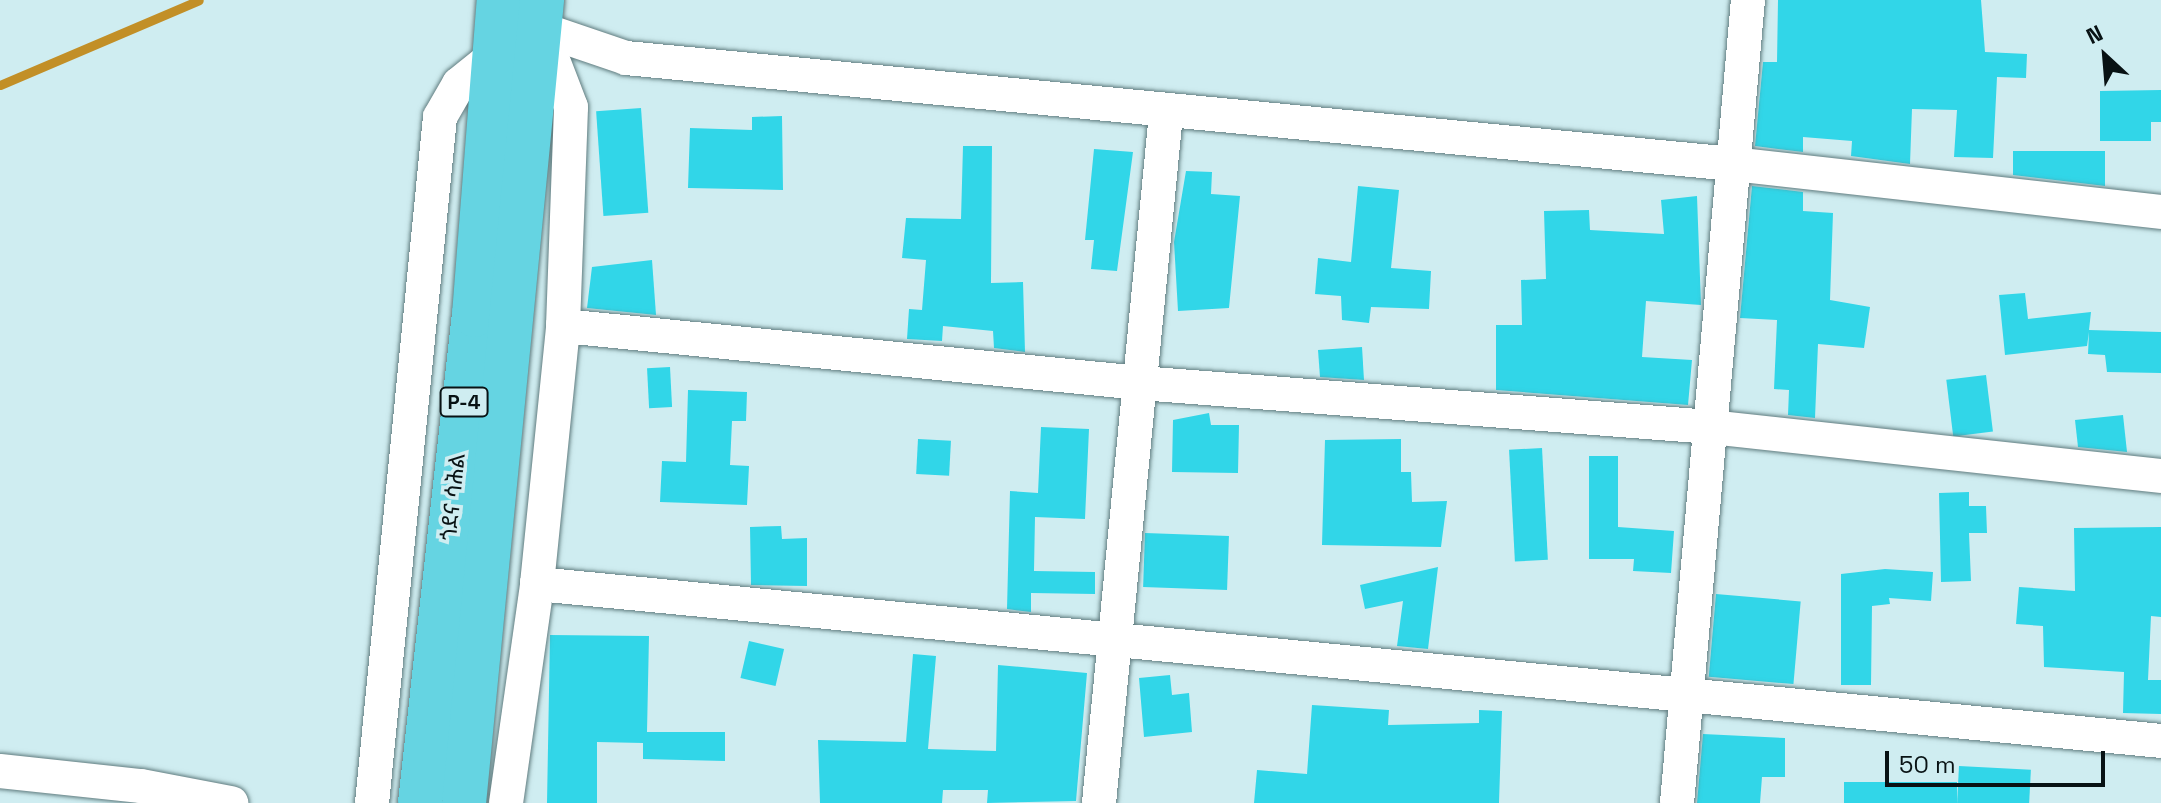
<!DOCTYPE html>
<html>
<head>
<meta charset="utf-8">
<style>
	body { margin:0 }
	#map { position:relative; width:2161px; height:803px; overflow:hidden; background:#cfedf1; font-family:"Space Grotesk","Noto Sans Ethiopic",sans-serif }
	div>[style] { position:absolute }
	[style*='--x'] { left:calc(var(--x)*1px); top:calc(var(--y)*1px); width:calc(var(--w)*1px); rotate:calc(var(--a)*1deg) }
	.stream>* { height:9px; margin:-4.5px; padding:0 4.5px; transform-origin:4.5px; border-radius:4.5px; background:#c28f27 }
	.building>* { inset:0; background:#31d6e8; transform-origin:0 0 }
	.roads { filter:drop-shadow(0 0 2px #607c7f) drop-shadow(0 0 2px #607c7f) }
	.minor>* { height:34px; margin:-17px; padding:0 17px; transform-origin:17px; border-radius:17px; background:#fff }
	.highway>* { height:44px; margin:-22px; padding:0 22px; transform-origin:22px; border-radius:22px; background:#65d4e2 }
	span { translate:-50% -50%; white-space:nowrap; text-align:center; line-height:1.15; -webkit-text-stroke:7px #cfedf1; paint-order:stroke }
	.shield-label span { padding:2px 6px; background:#cfedf1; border:2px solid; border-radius:6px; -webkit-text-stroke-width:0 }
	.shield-label { font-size:20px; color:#081214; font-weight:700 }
	.street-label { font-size:22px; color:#081214 }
	.north { position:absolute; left:2065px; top:16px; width:80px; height:80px; -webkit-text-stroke:6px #cfedf1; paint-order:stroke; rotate:334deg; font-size:22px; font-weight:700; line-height:32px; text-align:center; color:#081214 }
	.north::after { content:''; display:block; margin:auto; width:28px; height:36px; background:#081214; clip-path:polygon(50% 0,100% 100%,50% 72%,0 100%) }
	.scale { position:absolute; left:1885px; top:751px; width:220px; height:36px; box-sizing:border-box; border:4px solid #081214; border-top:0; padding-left:10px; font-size:24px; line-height:28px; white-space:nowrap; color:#081214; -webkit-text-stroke:6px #cfedf1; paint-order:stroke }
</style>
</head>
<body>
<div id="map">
	<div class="stream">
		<i style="--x:0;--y:85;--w:216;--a:-23.1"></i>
	</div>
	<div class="building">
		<i style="clip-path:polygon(1778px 0,1981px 0,1985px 52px,2027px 54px,2026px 78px,1997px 77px,1993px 158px,1954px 157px,1957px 110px,1912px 109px,1910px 164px,1851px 156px,1852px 141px,1803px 137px,1803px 152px,1755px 146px,1763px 62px,1777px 62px)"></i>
		<i style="clip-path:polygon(2161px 90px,2161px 122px,2151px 122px,2151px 141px,2100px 141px,2100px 91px)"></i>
		<i style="left:641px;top:108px;width:105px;height:45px;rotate:86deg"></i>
		<i style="clip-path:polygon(782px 116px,783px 190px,688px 188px,690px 128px,752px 130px,752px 117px)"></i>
		<i style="clip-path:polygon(963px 146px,992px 146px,991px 283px,1023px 282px,1025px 352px,994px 348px,993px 331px,943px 326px,942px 341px,907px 339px,909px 309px,922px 310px,926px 260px,902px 258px,906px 218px,961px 219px)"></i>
		<i style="clip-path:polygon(1094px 149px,1133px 152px,1117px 271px,1091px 269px,1094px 240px,1085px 240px)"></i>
		<i style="clip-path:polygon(2013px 151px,2105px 151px,2105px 186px,2013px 175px)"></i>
		<i style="clip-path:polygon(1186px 171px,1212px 172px,1211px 194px,1240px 196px,1229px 308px,1178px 311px,1174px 242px)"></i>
		<i style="clip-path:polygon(1358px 186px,1399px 190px,1391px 268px,1431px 271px,1429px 309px,1371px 307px,1369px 323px,1342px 320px,1341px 296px,1315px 294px,1318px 258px,1351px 262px)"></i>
		<i style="clip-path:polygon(1752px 186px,1803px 192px,1803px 211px,1833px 213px,1830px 300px,1870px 307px,1864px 348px,1818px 344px,1815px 418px,1788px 415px,1789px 390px,1774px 389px,1777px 320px,1740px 318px)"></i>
		<i style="clip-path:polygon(1697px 196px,1701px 305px,1646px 301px,1642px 357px,1692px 360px,1688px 405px,1496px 390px,1496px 325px,1522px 325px,1521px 280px,1546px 279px,1544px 211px,1589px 210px,1590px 230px,1664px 234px,1661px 200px)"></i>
		<i style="clip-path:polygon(652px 260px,656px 315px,587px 308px,592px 267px)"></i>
		<i style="clip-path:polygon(2025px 293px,2028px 319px,2091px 312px,2089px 330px,2161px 332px,2161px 373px,2107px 372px,2105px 355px,2088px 354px,2089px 332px,2087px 346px,2005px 355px,1999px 295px)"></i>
		<i style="clip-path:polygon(1362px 347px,1364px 380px,1320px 377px,1318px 350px)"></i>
		<i style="left:670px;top:367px;width:40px;height:23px;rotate:87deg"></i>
		<i style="left:1986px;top:375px;width:57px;height:40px;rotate:83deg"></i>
		<i style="clip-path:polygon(688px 390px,747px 392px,746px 421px,732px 421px,730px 465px,749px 466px,747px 505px,660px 502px,662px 461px,686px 462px)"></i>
		<i style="clip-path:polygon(1209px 413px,1211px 425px,1239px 425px,1238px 473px,1172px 472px,1173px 420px)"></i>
		<i style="clip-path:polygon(2123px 415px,2127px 452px,2078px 447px,2075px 420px)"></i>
		<i style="clip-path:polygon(1041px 427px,1089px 429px,1085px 519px,1035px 517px,1034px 571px,1095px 572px,1095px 594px,1031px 593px,1031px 612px,1007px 609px,1010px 491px,1038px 493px)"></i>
		<i style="left:918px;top:439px;width:33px;height:35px;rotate:3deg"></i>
		<i style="clip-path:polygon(1401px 439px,1401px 472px,1411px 472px,1412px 502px,1447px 501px,1441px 547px,1322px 545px,1325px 440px)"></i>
		<i style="left:1542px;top:448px;width:112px;height:33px;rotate:87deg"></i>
		<i style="clip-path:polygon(1589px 456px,1618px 456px,1618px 527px,1674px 531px,1671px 573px,1633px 571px,1634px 559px,1589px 559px)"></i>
		<i style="clip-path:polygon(1969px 492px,1969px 506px,1986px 506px,1987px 533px,1969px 533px,1971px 581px,1941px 582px,1939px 493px)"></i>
		<i style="clip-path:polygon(781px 526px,782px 539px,807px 538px,807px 586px,751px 585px,750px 527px)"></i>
		<i style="clip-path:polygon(2161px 527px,2161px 617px,2151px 616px,2148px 680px,2161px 680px,2161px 714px,2123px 713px,2124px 672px,2044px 667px,2043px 626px,2016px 624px,2019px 587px,2075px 591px,2074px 528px)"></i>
		<i style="left:1145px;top:533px;width:84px;height:54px;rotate:2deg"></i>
		<i style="clip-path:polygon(1438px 567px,1428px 649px,1397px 646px,1403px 601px,1365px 609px,1360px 585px)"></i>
		<i style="clip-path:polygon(1885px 569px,1933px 572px,1931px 601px,1889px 598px,1890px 604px,1872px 606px,1871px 685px,1841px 685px,1841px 574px)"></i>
		<i style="left:1716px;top:594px;width:85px;height:83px;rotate:5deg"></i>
		<i style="clip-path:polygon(550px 635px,649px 636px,647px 732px,725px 732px,725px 761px,643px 759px,643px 743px,597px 742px,597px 803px,547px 803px)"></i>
		<i style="left:749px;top:641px;width:36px;height:38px;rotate:13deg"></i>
		<i style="clip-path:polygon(913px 654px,936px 656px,928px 749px,996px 751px,998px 665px,1087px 673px,1076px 801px,987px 803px,988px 790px,943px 790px,942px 803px,820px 803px,818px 740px,906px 742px)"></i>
		<i style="clip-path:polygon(1170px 675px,1172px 695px,1189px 693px,1192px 732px,1144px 737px,1139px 678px)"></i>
		<i style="clip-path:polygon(1312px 705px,1389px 710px,1388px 725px,1479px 723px,1479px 710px,1502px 711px,1499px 803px,1254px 803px,1257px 770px,1307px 774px)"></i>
		<i style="clip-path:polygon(1703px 734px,1785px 738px,1785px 777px,1762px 777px,1760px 803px,1697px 803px)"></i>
		<i style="left:1959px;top:766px;width:72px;height:37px;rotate:3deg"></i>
		<i style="left:1844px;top:782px;width:113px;height:21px"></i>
	</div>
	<div class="roads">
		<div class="minor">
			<i style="--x:518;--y:28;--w:23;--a:2"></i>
			<i style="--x:541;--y:29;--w:90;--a:18.8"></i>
			<i style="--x:626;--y:58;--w:1112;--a:5.47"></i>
			<i style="--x:1733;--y:164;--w:431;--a:6.4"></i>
			<i style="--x:563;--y:326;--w:580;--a:5.64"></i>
			<i style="--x:1140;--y:383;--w:572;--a:4.41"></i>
			<i style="--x:1710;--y:427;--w:454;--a:6.2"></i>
			<i style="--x:537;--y:584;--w:1632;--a:5.52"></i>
			<i style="--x:0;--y:771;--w:142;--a:6.1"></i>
			<i style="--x:141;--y:786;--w:92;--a:10.7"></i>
			<i style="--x:372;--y:803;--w:689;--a:-84.34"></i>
			<i style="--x:440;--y:117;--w:38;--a:-60"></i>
			<i style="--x:459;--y:84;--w:45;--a:-38.7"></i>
			<i style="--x:506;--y:803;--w:221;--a:-81.9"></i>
			<i style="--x:537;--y:584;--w:259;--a:-84.2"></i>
			<i style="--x:563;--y:326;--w:219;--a:-87.9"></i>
			<i style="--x:571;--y:107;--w:84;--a:-111"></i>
			<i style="--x:1099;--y:803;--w:692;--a:-84.45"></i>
			<i style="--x:1677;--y:803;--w:806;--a:-84.95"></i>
		</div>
		<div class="highway">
			<i style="--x:420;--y:803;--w:491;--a:-83.7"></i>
			<i style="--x:474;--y:315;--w:316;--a:-85.5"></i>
			<i style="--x:464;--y:803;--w:807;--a:-84.45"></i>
		</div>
	</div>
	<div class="shield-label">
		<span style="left:464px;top:402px">P-4</span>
	</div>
	<div class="street-label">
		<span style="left:453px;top:497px;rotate:-84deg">ጎደና ሳሕል</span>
	</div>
	<div class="north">N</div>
	<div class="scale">50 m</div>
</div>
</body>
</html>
